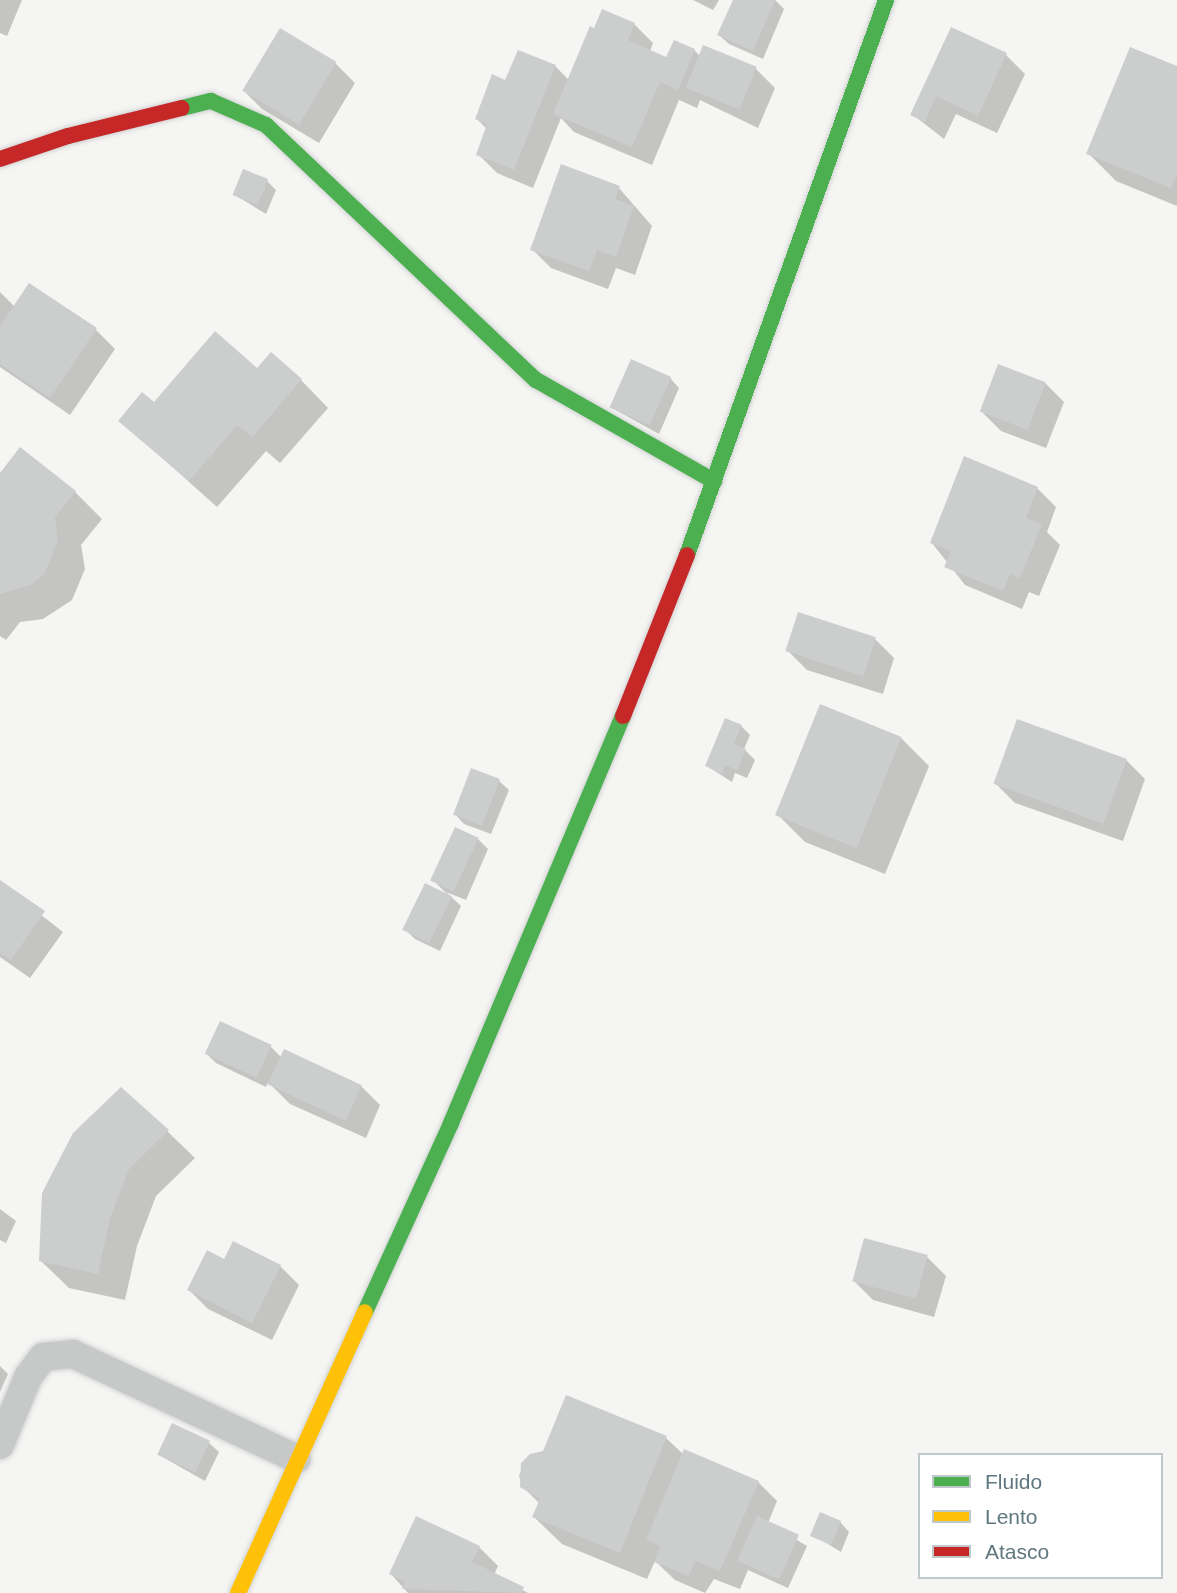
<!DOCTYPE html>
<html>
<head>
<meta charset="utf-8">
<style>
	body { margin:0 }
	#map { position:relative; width:1177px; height:1593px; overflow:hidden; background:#f5f5f3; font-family:Arial,sans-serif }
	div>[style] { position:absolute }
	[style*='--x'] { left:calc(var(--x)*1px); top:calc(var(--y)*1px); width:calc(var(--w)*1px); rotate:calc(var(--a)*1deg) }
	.shadow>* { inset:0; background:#0003 }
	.building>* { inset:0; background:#cccece; transform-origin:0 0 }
	.roads { filter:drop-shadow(0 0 2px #d1d3d3) drop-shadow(0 0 2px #d1d3d3) }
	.lane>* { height:28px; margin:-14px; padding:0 14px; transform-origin:14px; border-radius:14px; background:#c7c9c9 }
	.fast>* { height:16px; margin:-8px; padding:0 8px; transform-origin:8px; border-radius:8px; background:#4caf50 }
	.slow>* { height:16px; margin:-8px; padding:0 8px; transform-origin:8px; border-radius:8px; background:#ffc107 }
	.jam>* { height:16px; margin:-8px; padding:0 8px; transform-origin:8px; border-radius:8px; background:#c62828 }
	span { translate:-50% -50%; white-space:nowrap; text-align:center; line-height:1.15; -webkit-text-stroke:7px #fff; paint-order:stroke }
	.legend { position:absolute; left:918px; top:1453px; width:245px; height:126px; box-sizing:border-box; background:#fff; border:2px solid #bfc9cc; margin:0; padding:9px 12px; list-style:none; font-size:21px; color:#5f777f }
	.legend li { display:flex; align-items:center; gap:14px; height:35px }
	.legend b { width:35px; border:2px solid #bfc9cc }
</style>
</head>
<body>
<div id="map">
	<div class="shadow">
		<i style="clip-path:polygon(0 0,22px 0,7px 36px,0 33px)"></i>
		<i style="clip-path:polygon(693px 0,719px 0,713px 10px)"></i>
		<i style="clip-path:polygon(735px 0,775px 0,784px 9px,763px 59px,729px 44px,719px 35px)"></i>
		<i style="clip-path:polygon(634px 24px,653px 43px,650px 51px,667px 59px,694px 50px,700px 56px,756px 69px,775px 88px,758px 128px,700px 100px,697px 108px,679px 100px,652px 165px,574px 132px,561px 118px,533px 188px,497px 173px,478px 154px,487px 129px,477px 119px,506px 82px,555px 66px,569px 80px)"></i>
		<i style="clip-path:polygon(281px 30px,336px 64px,355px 83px,319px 143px,262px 109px,243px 90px)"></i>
		<i style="clip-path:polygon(952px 30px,1006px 55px,1025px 74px,997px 133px,956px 114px,944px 139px,912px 114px)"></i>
		<i style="clip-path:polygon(1177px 68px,1177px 206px,1116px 181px,1088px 153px)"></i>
		<i style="clip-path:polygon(267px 181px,276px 190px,266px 214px,235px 195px)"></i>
		<i style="clip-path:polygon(619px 188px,652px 226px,635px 275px,616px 268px,608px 289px,551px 268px,532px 249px)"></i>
		<i style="clip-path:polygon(30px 285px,96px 330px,115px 349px,70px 415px,0 367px,0 292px,15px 307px)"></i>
		<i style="clip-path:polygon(257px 370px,301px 380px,328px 408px,280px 463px,266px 451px,217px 507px,120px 420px)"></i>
		<i style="clip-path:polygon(670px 378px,679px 388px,659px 434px,612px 408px)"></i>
		<i style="clip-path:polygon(1045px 383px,1064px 402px,1046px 448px,1001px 431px,982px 412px)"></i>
		<i style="clip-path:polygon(0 475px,75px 492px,102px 519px,81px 545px,85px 569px,72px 600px,43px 619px,20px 622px,6px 640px,0 636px)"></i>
		<i style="clip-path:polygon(1037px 488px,1056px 507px,1047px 532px,1060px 545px,1039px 596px,1029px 592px,1022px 609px,965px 585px,932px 543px)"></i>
		<i style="clip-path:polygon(875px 639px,894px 658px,883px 694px,807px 670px,788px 651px)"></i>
		<i style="clip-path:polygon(741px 726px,750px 735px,744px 749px,755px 760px,747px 778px,735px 773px,732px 782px,707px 766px)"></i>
		<i style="clip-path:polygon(901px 738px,929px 766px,885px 874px,805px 842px,778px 815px)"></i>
		<i style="clip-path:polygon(1126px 760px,1145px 779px,1123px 841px,1015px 803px,996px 784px)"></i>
		<i style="clip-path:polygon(499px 781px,509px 790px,491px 834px,464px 824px,455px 814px)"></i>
		<i style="clip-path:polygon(478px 839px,488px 849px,466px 900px,446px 892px,461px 906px,440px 951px,415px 939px,406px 930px,448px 895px,435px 882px)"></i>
		<i style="clip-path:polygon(0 883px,63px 932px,30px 978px,0 957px)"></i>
		<i style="clip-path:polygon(271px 1047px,282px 1058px,361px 1086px,380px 1105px,366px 1138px,290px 1104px,268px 1082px,266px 1087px,216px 1063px,207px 1054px)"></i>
		<i style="clip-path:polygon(167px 1131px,195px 1158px,156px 1196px,137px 1246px,125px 1300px,69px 1288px,41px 1261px,44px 1193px)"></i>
		<i style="clip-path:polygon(0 1209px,16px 1221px,6px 1243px,0 1240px)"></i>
		<i style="clip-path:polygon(927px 1257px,946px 1276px,934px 1317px,873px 1300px,854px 1281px)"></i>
		<i style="clip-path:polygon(225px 1261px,280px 1266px,299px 1285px,272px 1340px,208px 1309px,189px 1290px)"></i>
		<i style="clip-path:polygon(0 1366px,8px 1374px,0 1392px)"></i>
		<i style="clip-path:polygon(666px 1438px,684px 1455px,758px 1482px,777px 1501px,768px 1523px,807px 1546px,788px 1588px,748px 1570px,740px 1589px,714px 1579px,705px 1593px,675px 1580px,655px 1561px,647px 1579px,562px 1544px,534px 1517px,540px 1504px,522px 1486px,519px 1475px,531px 1455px)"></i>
		<i style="clip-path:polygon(209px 1443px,219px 1452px,205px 1481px,159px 1455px)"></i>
		<i style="clip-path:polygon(840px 1522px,849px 1532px,841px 1552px,813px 1535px)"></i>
		<i style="clip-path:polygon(479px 1547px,498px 1566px,494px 1575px,528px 1593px,408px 1593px,391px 1574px)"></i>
	</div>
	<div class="building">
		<i style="clip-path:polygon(733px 0,775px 0,753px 51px,717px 35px)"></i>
		<i style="clip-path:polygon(602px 9px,635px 23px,628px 40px,666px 57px,674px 40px,695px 49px,678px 90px,660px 82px,632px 147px,553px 114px,590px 26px,594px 28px)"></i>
		<i style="clip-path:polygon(951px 27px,1007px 53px,978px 116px,936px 96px,925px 122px,910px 115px)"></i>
		<i style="left:280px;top:28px;width:66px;height:73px;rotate:31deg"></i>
		<i style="left:703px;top:45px;width:58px;height:46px;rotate:22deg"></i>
		<i style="clip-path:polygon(1130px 47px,1177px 66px,1177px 174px,1171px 188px,1086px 154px)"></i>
		<i style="clip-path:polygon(518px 50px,556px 65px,514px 170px,476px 155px,487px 124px,475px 119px,492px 74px,505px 80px)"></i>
		<i style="clip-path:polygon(561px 164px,620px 186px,615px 199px,634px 206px,616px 257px,597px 250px,589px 271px,530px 250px)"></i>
		<i style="left:243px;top:169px;width:27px;height:28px;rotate:22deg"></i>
		<i style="clip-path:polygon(29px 283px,97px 328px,50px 398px,0 364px,0 326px)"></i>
		<i style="clip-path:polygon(215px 331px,257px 368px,271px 352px,302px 379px,252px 437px,237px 425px,189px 481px,118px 421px,142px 392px,154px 402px)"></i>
		<i style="left:631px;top:359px;width:44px;height:53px;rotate:24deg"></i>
		<i style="left:998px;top:364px;width:51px;height:51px;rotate:21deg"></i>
		<i style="clip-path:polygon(20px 447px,76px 491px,55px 517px,58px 540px,45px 573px,31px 585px,0 594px,0 473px)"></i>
		<i style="clip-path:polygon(964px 456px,1038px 487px,1026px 518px,1042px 524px,1020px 578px,1010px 574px,1003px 591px,944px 567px,951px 551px,930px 543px)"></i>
		<i style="left:798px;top:612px;width:82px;height:41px;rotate:18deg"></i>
		<i style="left:820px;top:704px;width:88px;height:120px;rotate:22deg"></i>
		<i style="clip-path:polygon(725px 718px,742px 725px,734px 744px,746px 749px,737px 770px,725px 765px,722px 774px,705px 766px)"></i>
		<i style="left:1017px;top:719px;width:117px;height:69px;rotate:20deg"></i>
		<i style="left:471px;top:768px;width:31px;height:50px;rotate:21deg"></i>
		<i style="left:455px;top:827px;width:26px;height:59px;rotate:25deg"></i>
		<i style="clip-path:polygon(0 880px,45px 911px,11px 960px,0 953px)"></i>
		<i style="left:425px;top:883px;width:30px;height:52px;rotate:26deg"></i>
		<i style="left:220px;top:1021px;width:57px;height:36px;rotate:25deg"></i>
		<i style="left:284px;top:1049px;width:86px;height:39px;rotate:25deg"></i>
		<i style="clip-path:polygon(121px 1087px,169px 1130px,129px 1169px,110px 1218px,98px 1274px,39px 1261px,42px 1193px,73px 1133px)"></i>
		<i style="left:864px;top:1238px;width:66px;height:45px;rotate:15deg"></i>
		<i style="clip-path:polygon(233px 1241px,281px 1265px,252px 1323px,187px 1290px,207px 1250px,224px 1259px)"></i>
		<i style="clip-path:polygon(566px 1395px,667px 1436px,620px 1553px,532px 1517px,540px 1499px,520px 1487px,521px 1463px,530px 1454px,543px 1451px)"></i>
		<i style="left:172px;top:1423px;width:42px;height:35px;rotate:25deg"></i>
		<i style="clip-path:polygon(684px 1449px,759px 1481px,720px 1571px,695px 1561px,689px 1576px,654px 1562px,660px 1546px,646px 1540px)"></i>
		<i style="left:820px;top:1512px;width:23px;height:26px;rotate:23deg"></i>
		<i style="clip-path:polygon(416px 1516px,480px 1546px,472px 1562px,524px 1587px,522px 1593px,402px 1589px,405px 1582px,389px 1574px)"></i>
		<i style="left:757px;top:1516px;width:46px;height:49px;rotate:24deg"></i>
	</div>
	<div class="roads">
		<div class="lane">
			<i style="--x:0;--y:1445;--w:74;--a:-67.6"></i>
			<i style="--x:28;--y:1377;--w:25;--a:-53"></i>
			<i style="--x:43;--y:1357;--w:30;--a:-6"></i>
			<i style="--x:73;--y:1354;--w:247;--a:25.1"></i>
		</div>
		<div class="fast">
			<i style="--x:182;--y:108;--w:30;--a:-14"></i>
			<i style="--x:211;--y:101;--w:60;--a:23.6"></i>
			<i style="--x:266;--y:125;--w:371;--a:43.4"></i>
			<i style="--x:536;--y:380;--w:205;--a:29.6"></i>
			<i style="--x:687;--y:555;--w:590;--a:-70.27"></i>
			<i style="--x:365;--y:1312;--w:208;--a:-65.5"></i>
			<i style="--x:451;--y:1123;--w:442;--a:-67.1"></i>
		</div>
		<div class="slow">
			<i style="--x:238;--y:1593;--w:308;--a:-65.7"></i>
		</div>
		<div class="jam">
			<i style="--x:0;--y:159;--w:72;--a:-18.7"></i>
			<i style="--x:68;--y:136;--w:117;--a:-13.8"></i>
			<i style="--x:623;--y:716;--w:173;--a:-68.3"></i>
		</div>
	</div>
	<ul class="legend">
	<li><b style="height:9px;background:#4caf50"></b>Fluido</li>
	<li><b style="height:9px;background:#ffc107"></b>Lento</li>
	<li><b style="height:9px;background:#c62828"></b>Atasco</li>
	</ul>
</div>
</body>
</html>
